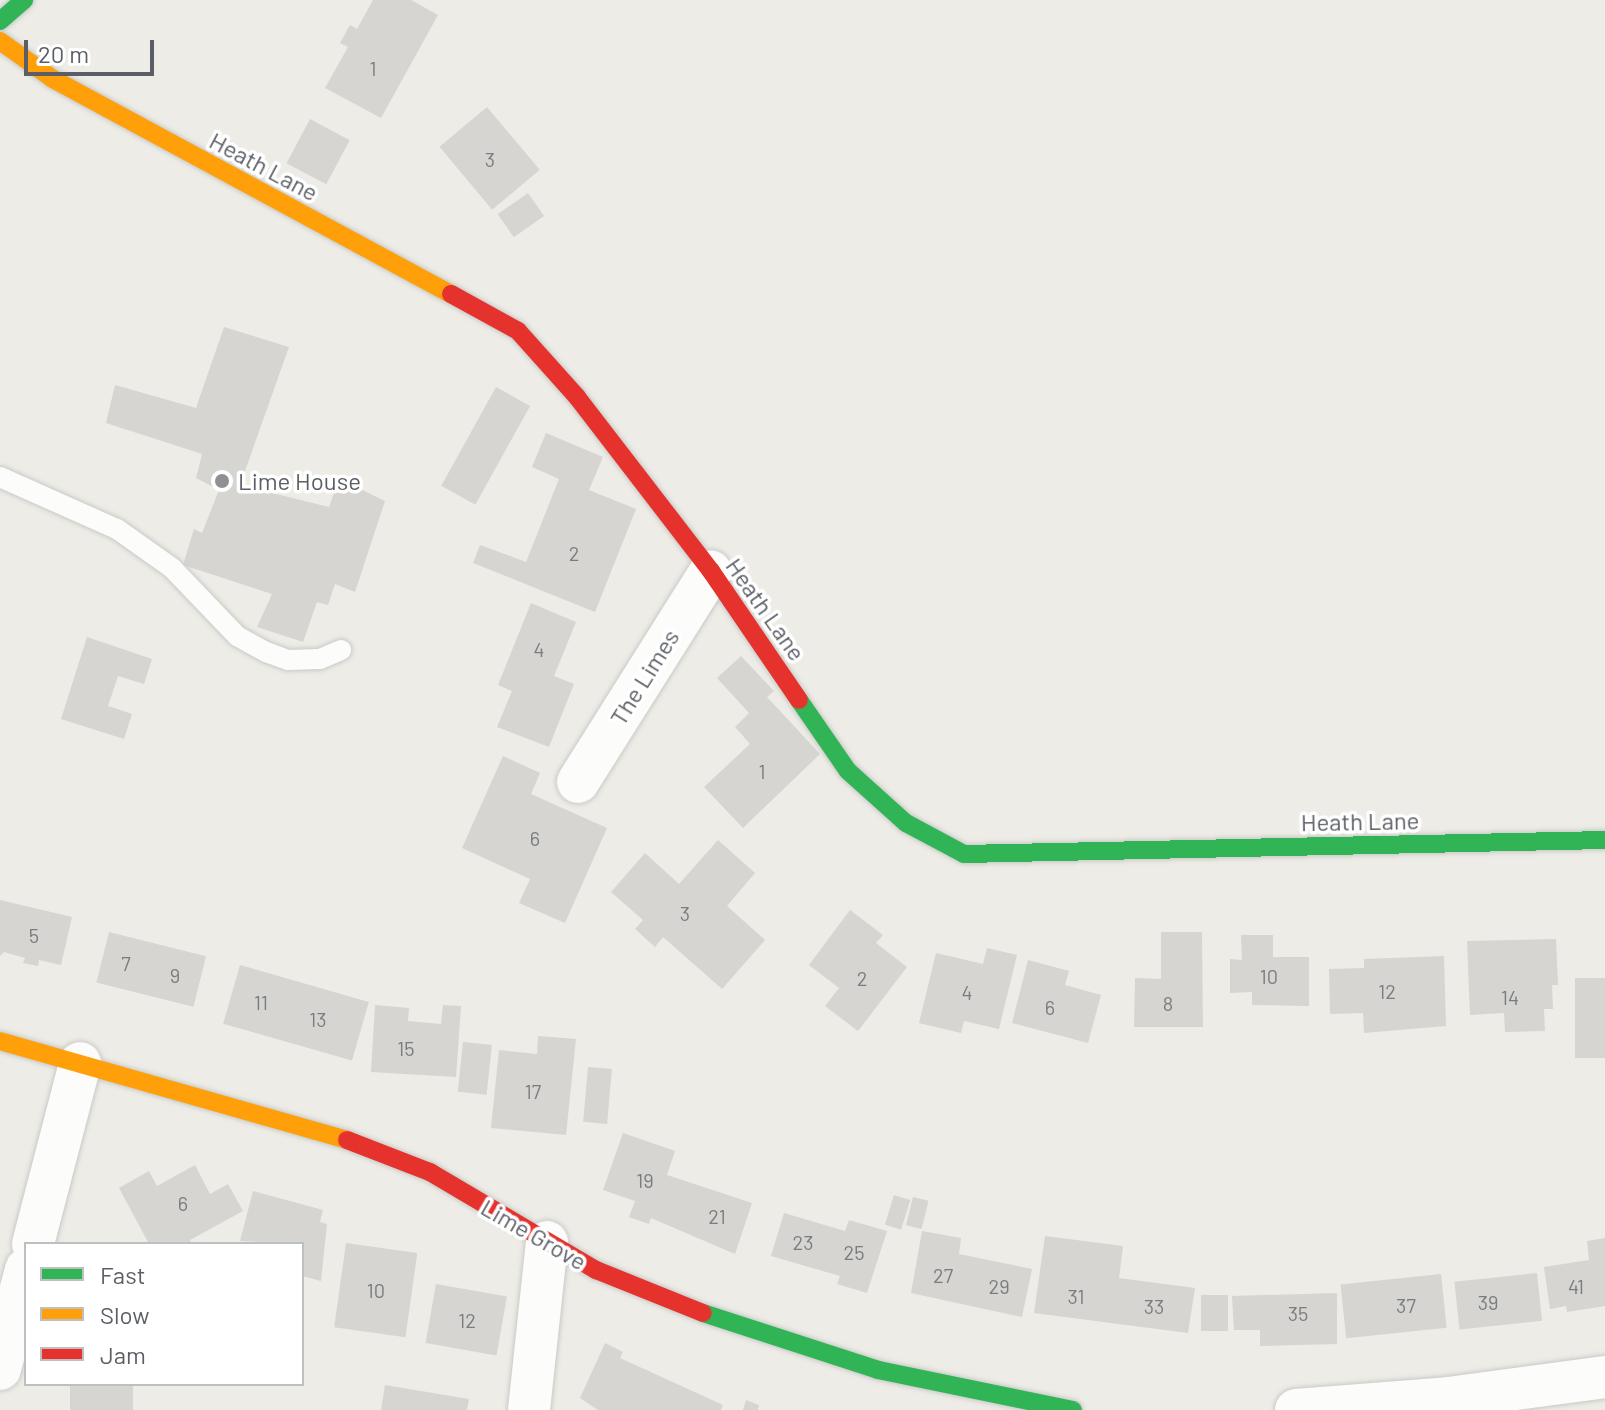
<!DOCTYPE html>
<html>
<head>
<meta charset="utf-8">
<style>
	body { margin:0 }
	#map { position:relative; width:1605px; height:1410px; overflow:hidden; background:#edece6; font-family:Barlow,sans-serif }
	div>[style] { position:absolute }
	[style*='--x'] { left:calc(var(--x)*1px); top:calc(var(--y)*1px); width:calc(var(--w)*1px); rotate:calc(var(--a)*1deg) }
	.building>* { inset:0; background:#d6d5d1; transform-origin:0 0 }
	.roads { filter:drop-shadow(0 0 2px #c9cac8) drop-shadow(0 0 2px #c9cac8) }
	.lane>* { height:20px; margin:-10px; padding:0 10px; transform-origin:10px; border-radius:10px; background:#fcfcfb }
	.street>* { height:42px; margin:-21px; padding:0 21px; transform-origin:21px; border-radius:21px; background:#fcfcfb }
	.fast>* { height:18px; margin:-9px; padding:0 9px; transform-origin:9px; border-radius:9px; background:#30b455 }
	.slow>* { height:18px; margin:-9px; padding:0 9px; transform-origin:9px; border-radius:9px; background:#ff9f0a }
	.jam>* { height:18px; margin:-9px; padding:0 9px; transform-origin:9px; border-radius:9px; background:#e5322d }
	.dots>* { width:22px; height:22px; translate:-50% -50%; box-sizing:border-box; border:4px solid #fff; border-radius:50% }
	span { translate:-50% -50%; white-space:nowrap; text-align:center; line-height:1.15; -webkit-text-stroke:7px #fff; paint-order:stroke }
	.number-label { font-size:20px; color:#7a7d80 }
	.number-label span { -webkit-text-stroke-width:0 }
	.street-label { font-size:24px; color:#5b5f65 }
	.poi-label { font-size:24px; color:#5b5f65 }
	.left { translate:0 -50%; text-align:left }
	.legend { position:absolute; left:24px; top:1242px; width:280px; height:144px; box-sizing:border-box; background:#fff; border:2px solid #bdbfc1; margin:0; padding:10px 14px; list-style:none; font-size:24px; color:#5b5f65 }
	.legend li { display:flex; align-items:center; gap:16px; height:40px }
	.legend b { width:40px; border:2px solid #bdbfc1 }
	.scale { position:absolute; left:24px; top:40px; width:130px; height:36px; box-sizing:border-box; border:4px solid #5b5f65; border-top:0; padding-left:10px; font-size:24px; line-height:28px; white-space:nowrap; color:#5b5f65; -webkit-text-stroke:6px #fff; paint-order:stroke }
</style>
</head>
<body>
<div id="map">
	<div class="building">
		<i style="clip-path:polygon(373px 0,411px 0,438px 15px,381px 118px,325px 88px,348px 47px,340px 43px,350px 25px,357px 29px)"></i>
		<i style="left:487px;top:107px;width:82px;height:62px;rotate:50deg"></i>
		<i style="left:310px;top:119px;width:45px;height:50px;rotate:28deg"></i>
		<i style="left:528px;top:193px;width:28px;height:37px;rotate:55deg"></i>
		<i style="clip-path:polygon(224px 327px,289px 347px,240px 485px,329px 507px,335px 490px,354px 486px,385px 501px,355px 592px,335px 584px,328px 605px,317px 602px,303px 642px,257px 627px,272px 594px,183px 565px,194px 529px,202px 533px,219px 490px,196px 478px,202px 454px,106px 423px,115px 385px,196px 408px)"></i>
		<i style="left:496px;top:387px;width:39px;height:113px;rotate:29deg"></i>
		<i style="clip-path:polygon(546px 433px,603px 457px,589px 490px,636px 509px,595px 612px,473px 563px,480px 545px,526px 562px,559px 479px,532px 467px)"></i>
		<i style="clip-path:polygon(531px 603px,576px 622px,554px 676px,574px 684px,549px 747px,497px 727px,512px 691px,498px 685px)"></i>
		<i style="clip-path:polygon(87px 637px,152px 659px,144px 684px,118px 676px,108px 706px,132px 714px,124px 739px,61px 719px)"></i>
		<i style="clip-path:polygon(741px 656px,774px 691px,767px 697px,820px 754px,743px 828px,704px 787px,750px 744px,735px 727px,749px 713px,717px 678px)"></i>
		<i style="clip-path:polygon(503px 756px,540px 773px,531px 794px,607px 828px,565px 923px,519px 903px,530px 879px,462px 848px)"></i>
		<i style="clip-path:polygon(718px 840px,755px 873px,727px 906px,765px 940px,722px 989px,663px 937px,655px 947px,635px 929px,643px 920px,611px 892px,645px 853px,679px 884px)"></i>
		<i style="clip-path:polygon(0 900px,72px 917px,61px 965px,39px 960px,38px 966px,23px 963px,25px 958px,4px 952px,0 956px)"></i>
		<i style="clip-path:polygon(850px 910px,883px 935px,876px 943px,907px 967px,858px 1031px,825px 1006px,839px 988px,809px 965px)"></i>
		<i style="left:109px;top:932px;width:100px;height:52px;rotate:14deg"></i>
		<i style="clip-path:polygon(1161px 932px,1202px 932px,1203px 1027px,1134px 1027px,1135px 978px,1161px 979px)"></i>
		<i style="clip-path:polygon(1241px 935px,1273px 935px,1273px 957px,1309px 957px,1309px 1006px,1252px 1005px,1252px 992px,1230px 993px,1230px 959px,1242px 960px)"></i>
		<i style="clip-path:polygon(1556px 939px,1558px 985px,1552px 985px,1553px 1009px,1544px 1009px,1545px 1031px,1505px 1032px,1504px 1013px,1470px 1015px,1467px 941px)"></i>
		<i style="clip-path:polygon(987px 948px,1017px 955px,999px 1029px,964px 1021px,961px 1033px,919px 1023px,936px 953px,983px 964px)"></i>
		<i style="clip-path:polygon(1444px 956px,1446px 1026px,1364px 1033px,1363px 1013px,1330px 1014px,1329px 969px,1364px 968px,1364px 959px)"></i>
		<i style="clip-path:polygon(1028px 960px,1069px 971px,1065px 985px,1101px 995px,1088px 1043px,1012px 1023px)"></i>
		<i style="left:240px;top:965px;width:134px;height:61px;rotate:16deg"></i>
		<i style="left:1605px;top:978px;width:80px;height:30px;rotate:90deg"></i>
		<i style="clip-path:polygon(375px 1005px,409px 1008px,408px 1021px,441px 1024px,443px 1005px,461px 1006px,456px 1077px,371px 1072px)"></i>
		<i style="clip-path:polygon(538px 1036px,576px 1039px,566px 1135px,491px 1128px,499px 1050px,537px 1054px)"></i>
		<i style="left:463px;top:1042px;width:29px;height:50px;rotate:6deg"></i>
		<i style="left:588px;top:1067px;width:24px;height:55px;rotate:5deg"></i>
		<i style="clip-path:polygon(623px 1133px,675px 1151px,667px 1175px,752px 1203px,735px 1254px,651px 1218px,649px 1224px,629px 1217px,635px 1201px,603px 1190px)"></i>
		<i style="clip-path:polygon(195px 1165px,210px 1194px,228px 1184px,243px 1211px,190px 1240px,192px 1244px,149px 1244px,119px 1188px,149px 1171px,157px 1186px)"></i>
		<i style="clip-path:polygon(253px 1191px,323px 1210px,320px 1222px,327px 1224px,321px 1281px,302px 1276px,302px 1244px,240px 1241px)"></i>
		<i style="left:894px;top:1195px;width:17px;height:31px;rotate:17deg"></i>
		<i style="left:913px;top:1197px;width:16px;height:29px;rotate:14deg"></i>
		<i style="clip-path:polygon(784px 1213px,845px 1231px,849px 1220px,887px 1231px,867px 1293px,837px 1284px,840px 1276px,771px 1256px)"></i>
		<i style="clip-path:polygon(922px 1231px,961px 1238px,959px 1254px,1032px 1269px,1022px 1317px,911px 1293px)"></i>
		<i style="clip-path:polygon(1045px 1236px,1123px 1246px,1119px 1278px,1195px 1288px,1188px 1333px,1034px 1313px)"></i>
		<i style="clip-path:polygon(1605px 1238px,1605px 1306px,1567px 1312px,1566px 1306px,1550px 1309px,1544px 1267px,1589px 1260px,1587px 1241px)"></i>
		<i style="left:346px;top:1243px;width:72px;height:85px;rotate:8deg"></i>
		<i style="left:1537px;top:1273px;width:48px;height:83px;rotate:84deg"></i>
		<i style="left:1441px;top:1274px;width:54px;height:101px;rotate:84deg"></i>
		<i style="left:436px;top:1284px;width:72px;height:60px;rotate:10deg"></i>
		<i style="clip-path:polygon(1337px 1293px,1337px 1344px,1260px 1346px,1260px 1330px,1234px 1330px,1232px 1296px)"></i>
		<i style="left:1228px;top:1295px;width:36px;height:27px;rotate:90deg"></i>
		<i style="clip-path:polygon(605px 1343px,623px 1352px,620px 1358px,723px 1405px,721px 1410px,598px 1410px,580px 1398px)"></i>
		<i style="left:70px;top:1384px;width:63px;height:26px"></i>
		<i style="clip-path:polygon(385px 1385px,469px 1399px,467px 1410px,381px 1410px)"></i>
		<i style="clip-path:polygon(746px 1400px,759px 1405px,758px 1410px,743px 1410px)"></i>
	</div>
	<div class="roads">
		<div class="lane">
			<i style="--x:0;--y:477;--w:128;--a:24"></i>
			<i style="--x:117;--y:529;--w:67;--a:35.3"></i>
			<i style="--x:172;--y:568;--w:94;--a:46.3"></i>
			<i style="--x:237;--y:636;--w:33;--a:29"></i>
			<i style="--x:266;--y:652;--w:23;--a:20"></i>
			<i style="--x:288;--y:660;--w:32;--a:-2"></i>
			<i style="--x:320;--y:659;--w:23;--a:-23"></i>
		</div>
		<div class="street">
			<i style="--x:578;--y:782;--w:249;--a:-57.8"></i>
			<i style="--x:33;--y:1244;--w:187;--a:-75.4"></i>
			<i style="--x:0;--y:1369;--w:103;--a:-75.4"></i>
			<i style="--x:529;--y:1410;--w:169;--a:-83.9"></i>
			<i style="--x:1296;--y:1410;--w:152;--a:-4.5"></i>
			<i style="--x:1448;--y:1398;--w:158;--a:-7.6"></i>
		</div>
		<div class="fast">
			<i style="--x:0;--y:21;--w:32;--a:-41"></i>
			<i style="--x:799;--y:700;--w:86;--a:55.4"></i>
			<i style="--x:848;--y:771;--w:78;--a:41.9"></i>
			<i style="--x:906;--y:823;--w:66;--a:28.1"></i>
			<i style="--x:964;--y:854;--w:641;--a:-1.25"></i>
			<i style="--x:703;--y:1313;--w:184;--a:18"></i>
			<i style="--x:878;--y:1370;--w:199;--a:11.6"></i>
		</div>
		<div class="slow">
			<i style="--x:0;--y:41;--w:65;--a:35.6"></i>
			<i style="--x:53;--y:79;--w:452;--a:28.4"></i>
			<i style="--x:0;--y:1041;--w:361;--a:15.9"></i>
		</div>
		<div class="jam">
			<i style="--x:451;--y:294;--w:77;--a:28.9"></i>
			<i style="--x:518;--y:331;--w:89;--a:48.2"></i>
			<i style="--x:577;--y:397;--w:220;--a:52.4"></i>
			<i style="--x:711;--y:571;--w:156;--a:55.7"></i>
			<i style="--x:347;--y:1140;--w:89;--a:21.1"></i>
			<i style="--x:430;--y:1172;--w:193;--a:30.6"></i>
			<i style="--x:596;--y:1270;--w:115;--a:21.9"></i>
		</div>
	</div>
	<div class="dots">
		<i style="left:222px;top:481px;background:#8e9092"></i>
	</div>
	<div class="number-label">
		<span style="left:373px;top:68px">1</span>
		<span style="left:490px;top:159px">3</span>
		<span style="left:574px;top:553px">2</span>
		<span style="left:539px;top:649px">4</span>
		<span style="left:762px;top:771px">1</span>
		<span style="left:535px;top:838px">6</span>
		<span style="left:685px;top:913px">3</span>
		<span style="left:34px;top:935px">5</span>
		<span style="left:126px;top:963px">7</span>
		<span style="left:175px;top:975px">9</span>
		<span style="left:1269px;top:976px">10</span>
		<span style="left:862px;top:978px">2</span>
		<span style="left:1387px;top:991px">12</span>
		<span style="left:967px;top:992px">4</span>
		<span style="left:1510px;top:997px">14</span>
		<span style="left:261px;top:1002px">11</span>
		<span style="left:1168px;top:1003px">8</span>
		<span style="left:1050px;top:1007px">6</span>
		<span style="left:318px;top:1019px">13</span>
		<span style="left:406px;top:1048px">15</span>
		<span style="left:533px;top:1091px">17</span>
		<span style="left:645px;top:1180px">19</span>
		<span style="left:183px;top:1203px">6</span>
		<span style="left:717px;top:1216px">21</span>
		<span style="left:803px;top:1242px">23</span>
		<span style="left:854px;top:1252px">25</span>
		<span style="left:943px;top:1275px">27</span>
		<span style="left:999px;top:1286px">29</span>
		<span style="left:1576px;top:1286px">41</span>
		<span style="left:376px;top:1290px">10</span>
		<span style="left:1076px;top:1296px">31</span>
		<span style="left:1488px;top:1302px">39</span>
		<span style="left:1406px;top:1305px">37</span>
		<span style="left:1154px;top:1306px">33</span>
		<span style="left:1298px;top:1313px">35</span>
		<span style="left:467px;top:1320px">12</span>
	</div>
	<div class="street-label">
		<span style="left:264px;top:166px;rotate:28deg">Heath Lane</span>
		<span style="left:766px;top:609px;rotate:55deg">Heath Lane</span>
		<span style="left:644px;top:677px;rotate:-58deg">The Limes</span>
		<span style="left:1360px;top:821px;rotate:-1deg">Heath Lane</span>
		<span style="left:534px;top:1234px;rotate:30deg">Lime Grove</span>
	</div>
	<div class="poi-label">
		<span class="left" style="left:238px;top:481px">Lime House</span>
	</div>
	<ul class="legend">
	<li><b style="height:10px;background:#30b455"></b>Fast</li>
	<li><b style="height:10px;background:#ff9f0a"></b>Slow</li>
	<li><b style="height:10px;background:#e5322d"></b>Jam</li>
	</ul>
	<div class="scale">20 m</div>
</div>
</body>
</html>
